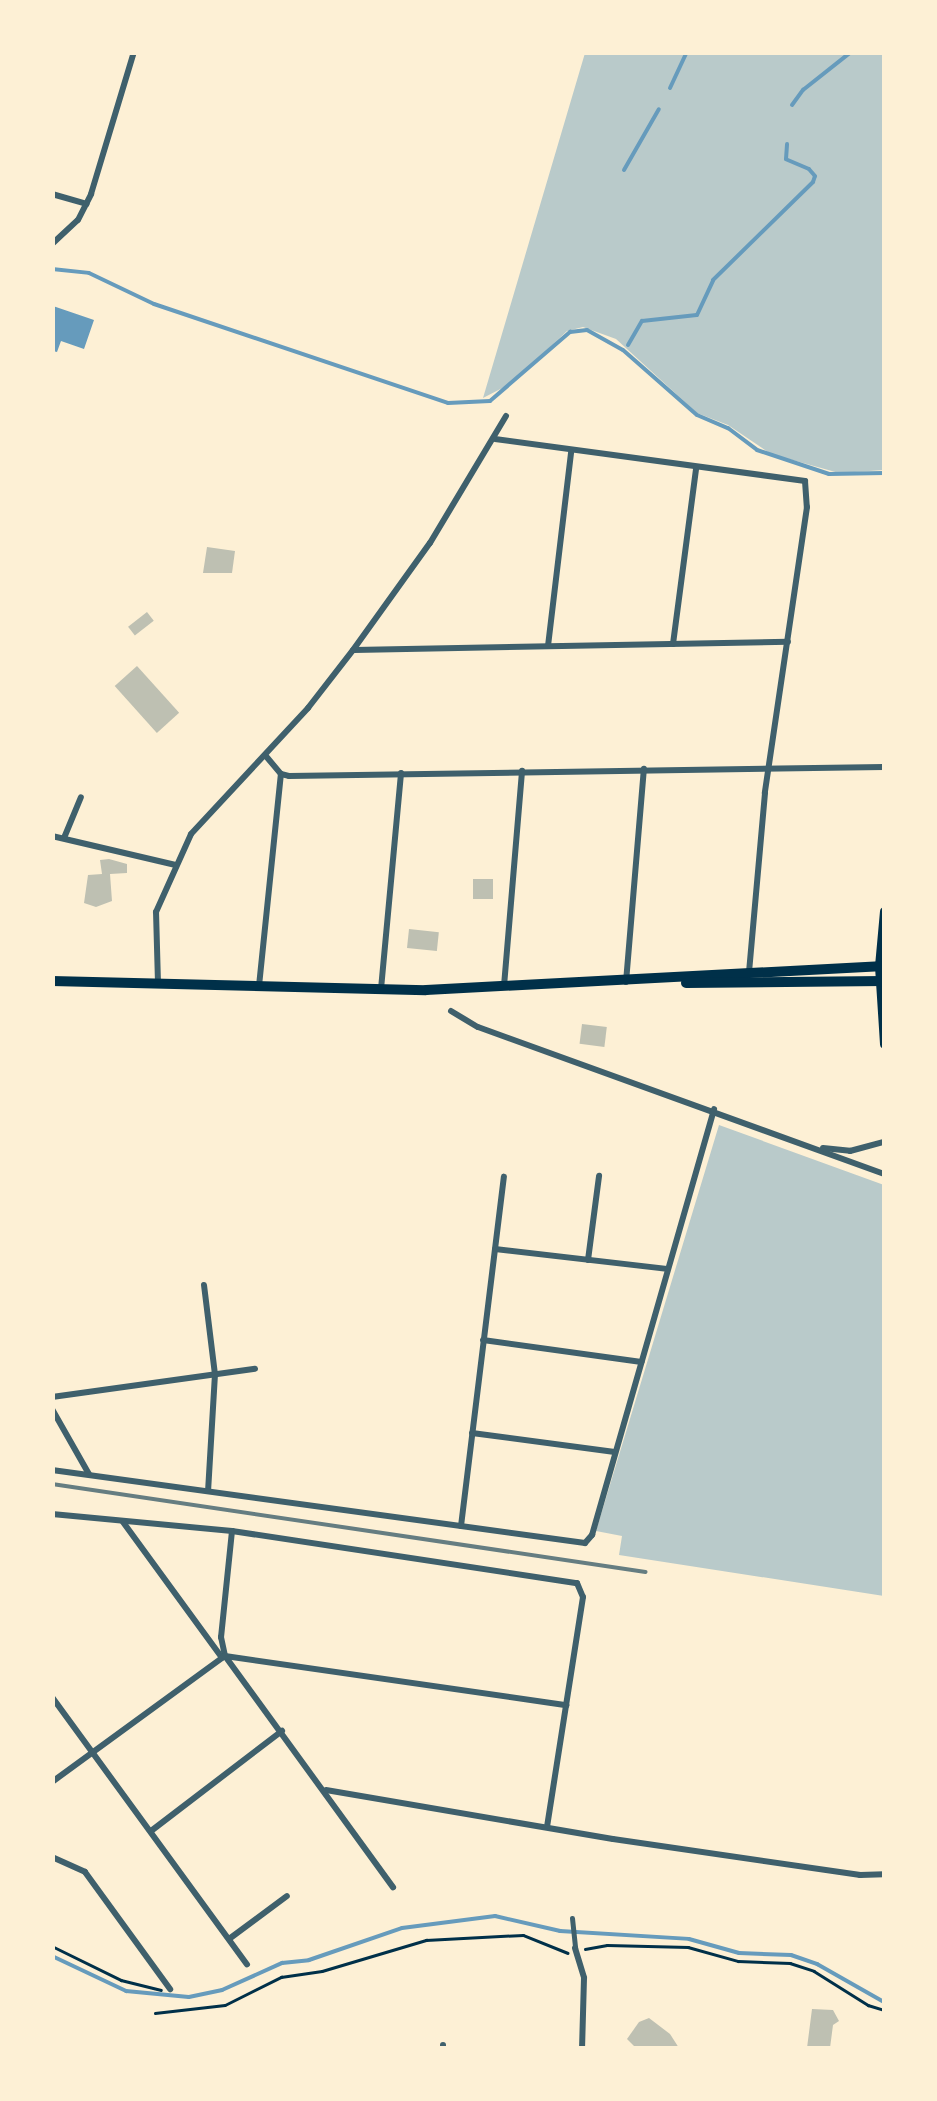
<!DOCTYPE html>
<html>
<head>
<meta charset="utf-8">
<style>
	body { margin:0 }
	#map { position:relative; width:937px; height:2101px; overflow:hidden; background:#fdf0d5; font-family:Rubik,sans-serif }
	div>[style] { position:absolute }
	[style*='--x'] { left:calc(var(--x)*1px); top:calc(var(--y)*1px); width:calc(var(--w)*1px); rotate:calc(var(--a)*1deg) }
	.green>* { inset:0; background:#b9caca }
	.water>* { inset:0; background:#669bbc }
	.stream>* { height:4px; margin:-2px; padding:0 2px; transform-origin:2px; border-radius:2px; background:#669bbc }
	.building>* { inset:0; background:#bec0b2; transform-origin:0 0 }
	.path>* { height:2.5px; margin:-1.25px; padding:0 1.25px; transform-origin:1.25px; border-radius:1.25px; background:#003049 }
	.pedestrian>* { height:5px; margin:-2.5px; padding:0 2.5px; transform-origin:2.5px; border-radius:2.5px; background:#3f606c }
	.minor>* { height:6px; margin:-3px; padding:0 3px; transform-origin:3px; border-radius:3px; background:#3f606c }
	.secondary>* { height:9px; margin:-4.5px; padding:0 4.5px; transform-origin:4.5px; border-radius:4.5px; background:#003049 }
	.primary>* { height:10px; margin:-5px; padding:0 5px; transform-origin:5px; border-radius:5px; background:#003049 }
	.rail>* { height:4px; margin:-2px; padding:0 2px; transform-origin:2px; border-radius:2px; background:#657d81 }
	span { translate:-50% -50%; white-space:nowrap; text-align:center; line-height:1.15; -webkit-text-stroke:10px #fdf0d5; paint-order:stroke }
	.frame { position:absolute; inset:0; border:55px solid #fdf0d5; pointer-events:none }
</style>
</head>
<body>
<div id="map">
	<div class="green">
		<i style="clip-path:polygon(585px 53px,884px 53px,884px 470px,839px 473px,771px 454px,728px 425px,697px 413px,616px 339px,583px 327px,567px 331px,512px 383px,483px 398px)"></i>
		<i style="clip-path:polygon(719px 1125px,884px 1185px,884px 1596px,619px 1555px,622px 1536px,596px 1531px)"></i>
	</div>
	<div class="water">
		<i style="clip-path:polygon(53px 306px,94px 320px,84px 349px,61px 341px,57px 352px,53px 351px)"></i>
	</div>
	<div class="stream">
		<i style="--x:670;--y:88;--w:40;--a:-65"></i>
		<i style="--x:792;--y:105;--w:19;--a:-54"></i>
		<i style="--x:803;--y:90;--w:61;--a:-38.4"></i>
		<i style="--x:624;--y:170;--w:70;--a:-60.2"></i>
		<i style="--x:52;--y:269;--w:37;--a:6"></i>
		<i style="--x:89;--y:273;--w:72;--a:25.5"></i>
		<i style="--x:154;--y:304;--w:310;--a:18.6"></i>
		<i style="--x:448;--y:403;--w:42;--a:-2.7"></i>
		<i style="--x:490;--y:401;--w:106;--a:-40.8"></i>
		<i style="--x:570;--y:332;--w:17;--a:-7"></i>
		<i style="--x:587;--y:330;--w:41;--a:29.1"></i>
		<i style="--x:623;--y:350;--w:98;--a:41.3"></i>
		<i style="--x:697;--y:415;--w:34;--a:23"></i>
		<i style="--x:728;--y:428;--w:36;--a:37"></i>
		<i style="--x:757;--y:450;--w:76;--a:18.4"></i>
		<i style="--x:829;--y:474;--w:55;--a:-1"></i>
		<i style="--x:628;--y:345;--w:28;--a:-60"></i>
		<i style="--x:642;--y:321;--w:55;--a:-6.2"></i>
		<i style="--x:697;--y:315;--w:38;--a:-65"></i>
		<i style="--x:713;--y:280;--w:140;--a:-44.4"></i>
		<i style="--x:813;--y:182;--w:6;--a:-72"></i>
		<i style="--x:815;--y:176;--w:9;--a:-131"></i>
		<i style="--x:809;--y:169;--w:25;--a:-157"></i>
		<i style="--x:786;--y:159;--w:15;--a:-86"></i>
		<i style="--x:52;--y:1956;--w:82;--a:25.3"></i>
		<i style="--x:126;--y:1991;--w:63;--a:5.4"></i>
		<i style="--x:189;--y:1997;--w:34;--a:-12"></i>
		<i style="--x:222;--y:1990;--w:66;--a:-24.2"></i>
		<i style="--x:282;--y:1963;--w:27;--a:-6"></i>
		<i style="--x:309;--y:1960;--w:98;--a:-19"></i>
		<i style="--x:402;--y:1928;--w:94;--a:-7.4"></i>
		<i style="--x:495;--y:1916;--w:67;--a:13"></i>
		<i style="--x:560;--y:1931;--w:129;--a:3.5"></i>
		<i style="--x:689;--y:1939;--w:52;--a:15.6"></i>
		<i style="--x:739;--y:1953;--w:52;--a:2.2"></i>
		<i style="--x:791;--y:1955;--w:28;--a:19"></i>
		<i style="--x:817;--y:1964;--w:77;--a:29.6"></i>
	</div>
	<div class="building">
		<i style="clip-path:polygon(207px 547px,235px 551px,232px 573px,203px 573px)"></i>
		<i style="left:147px;top:612px;width:11px;height:24px;rotate:52deg"></i>
		<i style="left:137px;top:666px;width:63px;height:30px;rotate:48deg"></i>
		<i style="clip-path:polygon(109px 859px,127px 864px,127px 873px,110px 874px,112px 901px,96px 907px,84px 903px,88px 875px,102px 874px,100px 860px)"></i>
		<i style="left:493px;top:879px;width:20px;height:20px;rotate:90deg"></i>
		<i style="left:409px;top:929px;width:30px;height:19px;rotate:6deg"></i>
		<i style="left:582px;top:1024px;width:25px;height:20px;rotate:7deg"></i>
		<i style="clip-path:polygon(812px 2009px,833px 2010px,839px 2021px,833px 2025px,830px 2048px,807px 2048px)"></i>
		<i style="clip-path:polygon(649px 2018px,670px 2034px,679px 2048px,636px 2048px,627px 2039px,639px 2022px)"></i>
	</div>
	<div class="path">
		<i style="--x:52;--y:1946;--w:77;--a:26.2"></i>
		<i style="--x:121;--y:1980;--w:41;--a:14"></i>
		<i style="--x:585;--y:1949;--w:22;--a:-10"></i>
		<i style="--x:607;--y:1945;--w:81;--a:1.4"></i>
		<i style="--x:688;--y:1947;--w:52;--a:15.6"></i>
		<i style="--x:738;--y:1961;--w:52;--a:2.2"></i>
		<i style="--x:790;--y:1963;--w:25;--a:18"></i>
		<i style="--x:814;--y:1971;--w:64;--a:32.2"></i>
		<i style="--x:868;--y:2005;--w:17;--a:17"></i>
		<i style="--x:155;--y:2013;--w:70;--a:-6.5"></i>
		<i style="--x:225;--y:2005;--w:63;--a:-26.6"></i>
		<i style="--x:281;--y:1977;--w:41;--a:-8.3"></i>
		<i style="--x:322;--y:1971;--w:109;--a:-16.6"></i>
		<i style="--x:426;--y:1940;--w:97;--a:-3"></i>
		<i style="--x:523;--y:1935;--w:48;--a:21.8"></i>
	</div>
	<div class="pedestrian">
		<i style="--x:572;--y:1918;--w:30;--a:84"></i>
	</div>
	<div class="minor">
		<i style="--x:52;--y:194;--w:36;--a:16"></i>
		<i style="--x:52;--y:244;--w:35;--a:-43"></i>
		<i style="--x:78;--y:220;--w:29;--a:-63"></i>
		<i style="--x:91;--y:194;--w:148;--a:-73.2"></i>
		<i style="--x:495;--y:439;--w:313;--a:7.7"></i>
		<i style="--x:805;--y:481;--w:26;--a:86"></i>
		<i style="--x:807;--y:507;--w:289;--a:98.4"></i>
		<i style="--x:765;--y:793;--w:181;--a:95.1"></i>
		<i style="--x:673;--y:644;--w:177;--a:-82.5"></i>
		<i style="--x:548;--y:646;--w:195;--a:-83.2"></i>
		<i style="--x:354;--y:650;--w:434;--a:-1.1"></i>
		<i style="--x:265;--y:755;--w:25;--a:50"></i>
		<i style="--x:281;--y:774;--w:8;--a:14"></i>
		<i style="--x:289;--y:776;--w:595;--a:-0.87"></i>
		<i style="--x:52;--y:836;--w:127;--a:13.2"></i>
		<i style="--x:64;--y:838;--w:44;--a:-67.5"></i>
		<i style="--x:626;--y:982;--w:214;--a:-85.2"></i>
		<i style="--x:158;--y:983;--w:71;--a:-91.6"></i>
		<i style="--x:156;--y:912;--w:85;--a:-65.8"></i>
		<i style="--x:191;--y:834;--w:172;--a:-47.1"></i>
		<i style="--x:308;--y:708;--w:73;--a:-52.2"></i>
		<i style="--x:353;--y:650;--w:132;--a:-54.3"></i>
		<i style="--x:430;--y:543;--w:148;--a:-59.1"></i>
		<i style="--x:259;--y:986;--w:213;--a:-84.1"></i>
		<i style="--x:504;--y:986;--w:216;--a:-85.2"></i>
		<i style="--x:381;--y:989;--w:217;--a:-84.7"></i>
		<i style="--x:451;--y:1011;--w:31;--a:31"></i>
		<i style="--x:478;--y:1027;--w:432;--a:19.9"></i>
		<i style="--x:823;--y:1148;--w:27;--a:6"></i>
		<i style="--x:850;--y:1151;--w:35;--a:-15"></i>
		<i style="--x:495;--y:1249;--w:173;--a:6.6"></i>
		<i style="--x:588;--y:1260;--w:85;--a:-82.5"></i>
		<i style="--x:204;--y:1285;--w:90;--a:83"></i>
		<i style="--x:215;--y:1374;--w:117;--a:93.4"></i>
		<i style="--x:483;--y:1340;--w:160;--a:7.9"></i>
		<i style="--x:52;--y:1397;--w:205;--a:-7.9"></i>
		<i style="--x:52;--y:1409;--w:75;--a:60.4"></i>
		<i style="--x:472;--y:1433;--w:144;--a:7.6"></i>
		<i style="--x:52;--y:1470;--w:538;--a:7.8"></i>
		<i style="--x:585;--y:1543;--w:11;--a:-49"></i>
		<i style="--x:592;--y:1535;--w:443;--a:-74"></i>
		<i style="--x:52;--y:1514;--w:181;--a:5.4"></i>
		<i style="--x:232;--y:1531;--w:349;--a:8.6"></i>
		<i style="--x:577;--y:1583;--w:15;--a:67"></i>
		<i style="--x:583;--y:1597;--w:232;--a:98.9"></i>
		<i style="--x:123;--y:1522;--w:168;--a:53.9"></i>
		<i style="--x:461;--y:1526;--w:352;--a:-83"></i>
		<i style="--x:232;--y:1531;--w:107;--a:95.9"></i>
		<i style="--x:221;--y:1637;--w:19;--a:78"></i>
		<i style="--x:225;--y:1656;--w:286;--a:54"></i>
		<i style="--x:52;--y:1697;--w:331;--a:53.9"></i>
		<i style="--x:52;--y:1782;--w:214;--a:-36.1"></i>
		<i style="--x:225;--y:1656;--w:345;--a:8.2"></i>
		<i style="--x:326;--y:1790;--w:291;--a:9.7"></i>
		<i style="--x:613;--y:1839;--w:250;--a:8.3"></i>
		<i style="--x:860;--y:1875;--w:24;--a:-2"></i>
		<i style="--x:151;--y:1831;--w:165;--a:-37.4"></i>
		<i style="--x:52;--y:1857;--w:36;--a:24"></i>
		<i style="--x:85;--y:1872;--w:145;--a:54"></i>
		<i style="--x:229;--y:1939;--w:72;--a:-36.6"></i>
		<i style="--x:575;--y:1948;--w:31;--a:73"></i>
		<i style="--x:584;--y:1978;--w:70;--a:91.6"></i>
		<i style="--x:443;--y:2048;--w:3;--a:-90"></i>
	</div>
	<div class="secondary">
		<i style="--x:884;--y:911;--w:55;--a:95.2"></i>
		<i style="--x:879;--y:966;--w:78;--a:86.3"></i>
	</div>
	<div class="primary">
		<i style="--x:52;--y:981;--w:374;--a:1.4"></i>
		<i style="--x:426;--y:990;--w:459;--a:-3"></i>
		<i style="--x:686;--y:983;--w:198;--a:-0.6"></i>
	</div>
	<div class="rail">
		<i style="--x:52;--y:1484;--w:600;--a:8.43"></i>
	</div>
	<div class="frame"></div>
</div>
</body>
</html>
